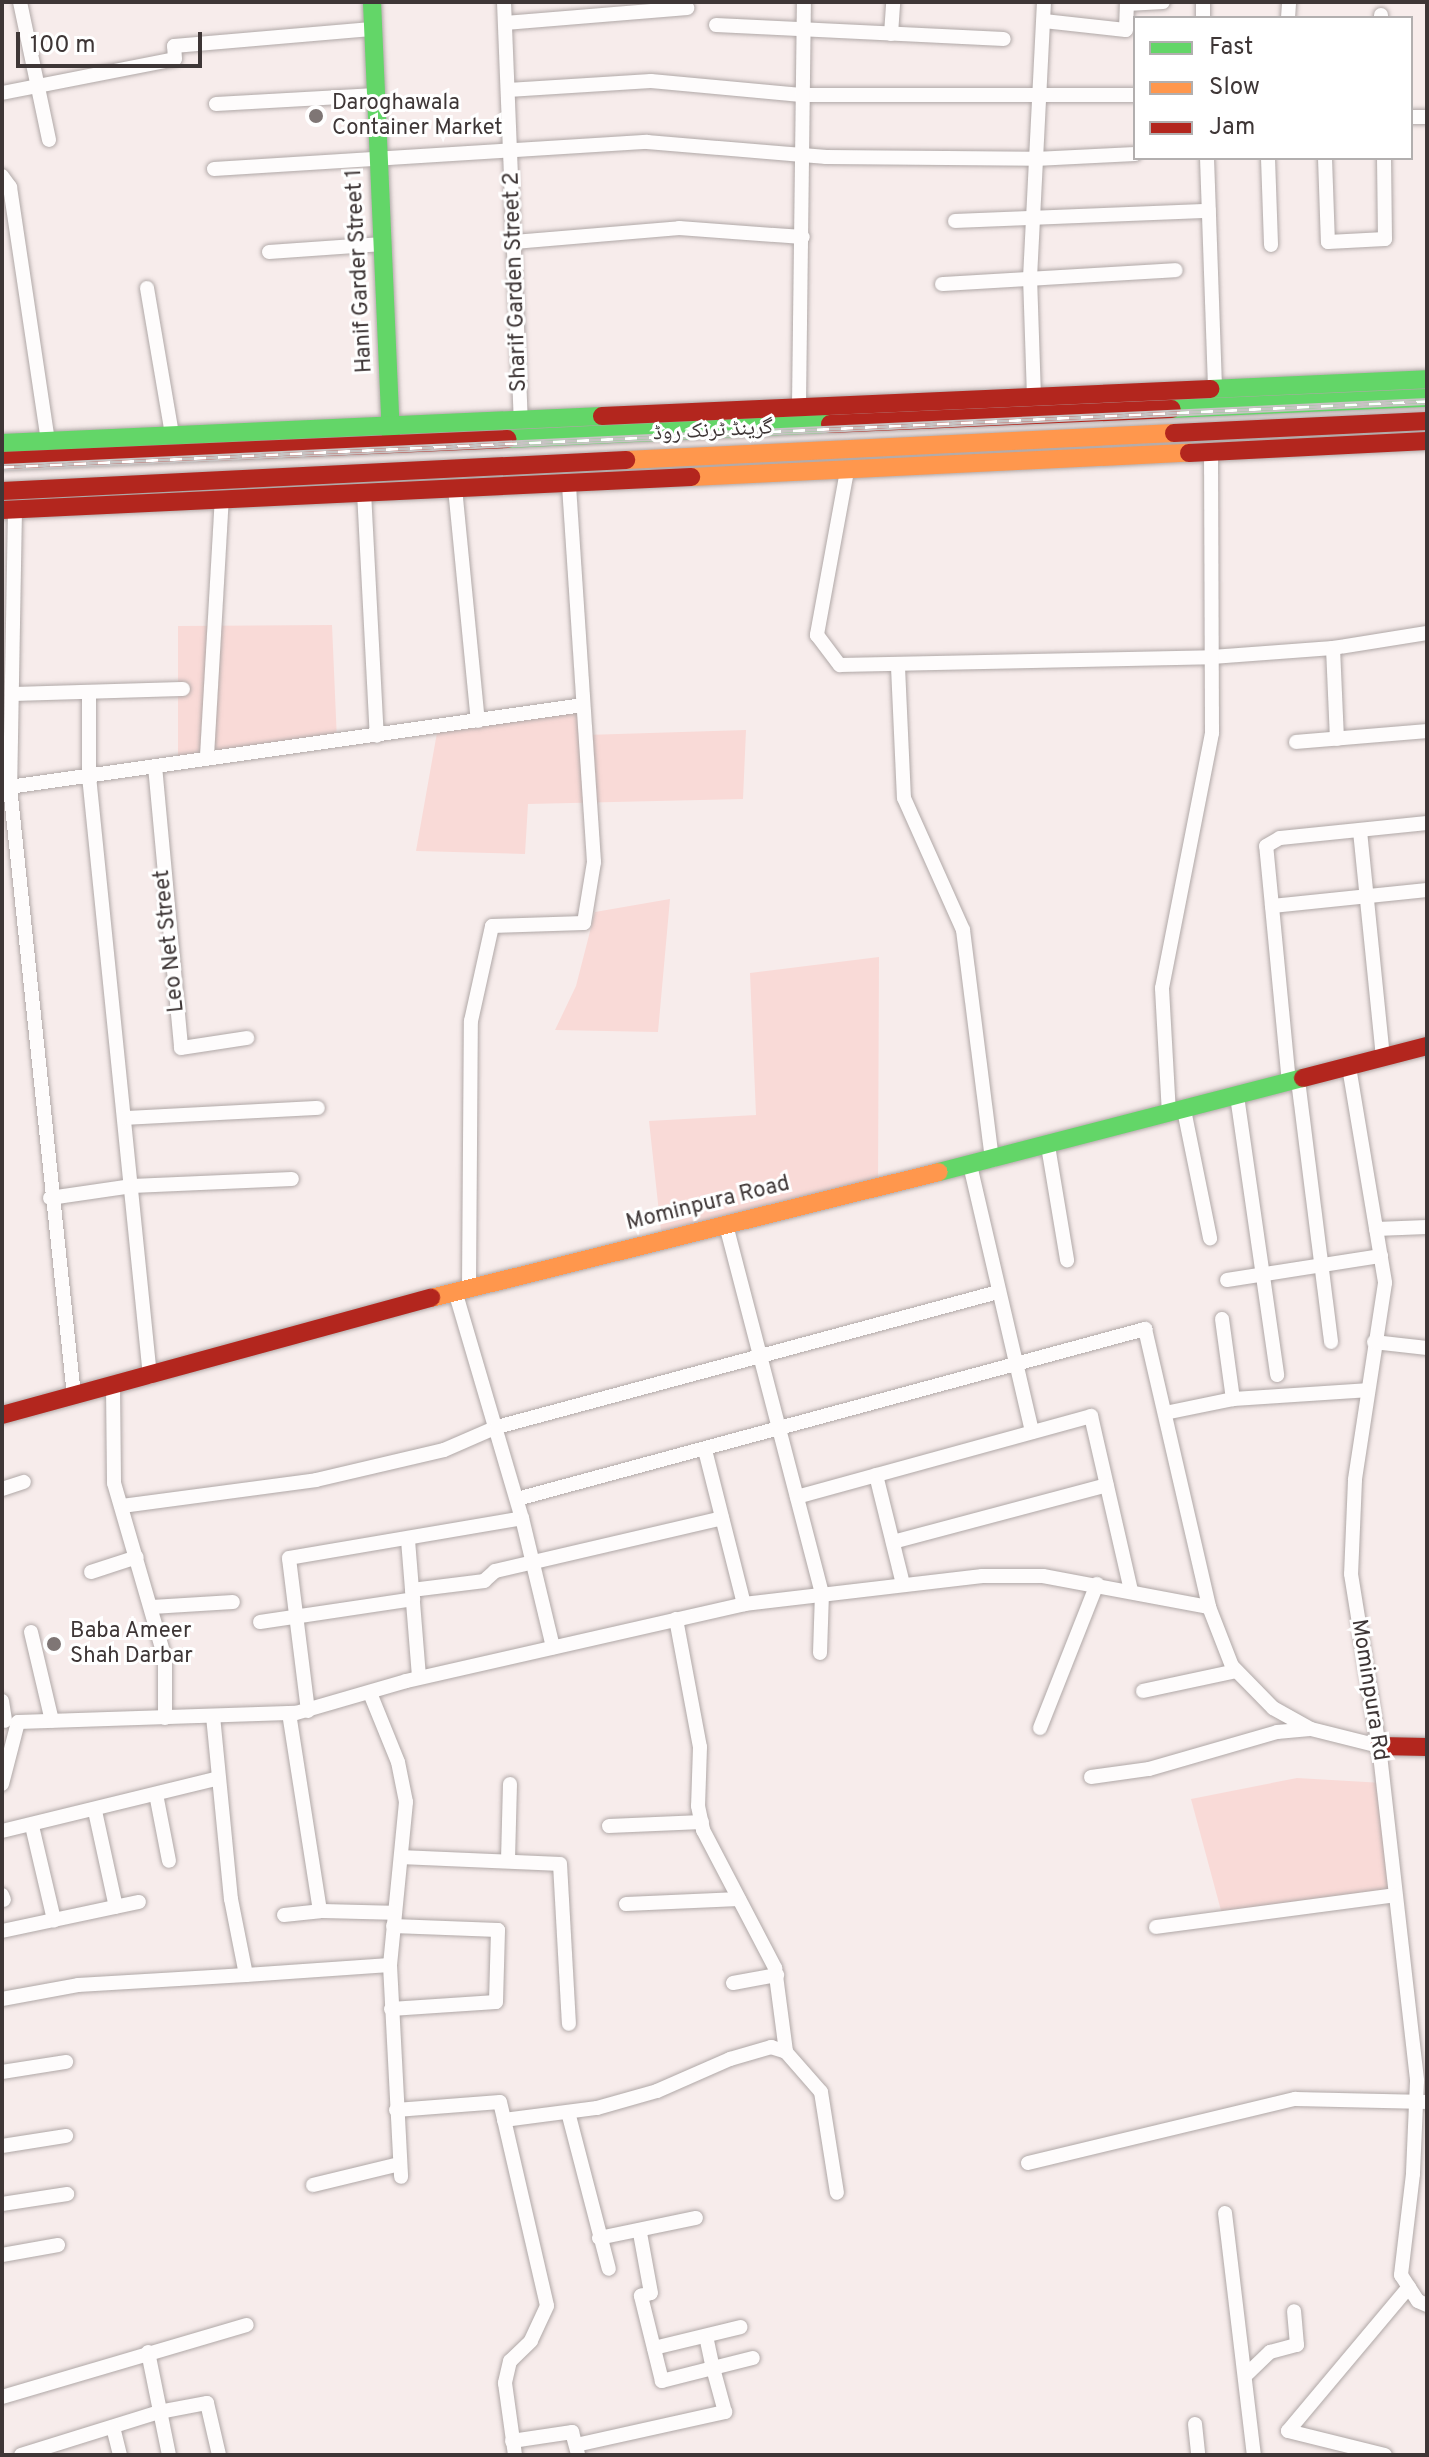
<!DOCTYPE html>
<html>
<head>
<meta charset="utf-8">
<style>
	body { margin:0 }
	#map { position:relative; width:1429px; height:2457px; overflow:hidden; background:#f7eceb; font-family:Overpass,"Noto Naskh Arabic",sans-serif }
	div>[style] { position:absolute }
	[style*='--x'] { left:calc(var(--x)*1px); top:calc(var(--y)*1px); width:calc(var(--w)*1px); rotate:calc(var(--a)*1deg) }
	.green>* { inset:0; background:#f9dad7 }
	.roads { filter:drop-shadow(0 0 2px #b0a8a7) drop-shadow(0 0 2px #b0a8a7) }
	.street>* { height:14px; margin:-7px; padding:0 7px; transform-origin:7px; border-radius:7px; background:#fefcfc }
	.fast>* { height:18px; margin:-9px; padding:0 9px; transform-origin:9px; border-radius:9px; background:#63d668 }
	.slow>* { height:18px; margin:-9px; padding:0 9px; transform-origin:9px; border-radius:9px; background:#ff974d }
	.jam>* { height:18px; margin:-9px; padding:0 9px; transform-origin:9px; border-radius:9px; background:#b3261e }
	.rail>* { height:7px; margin-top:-3.5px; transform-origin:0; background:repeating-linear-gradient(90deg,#fff 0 12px,#c7c3c3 0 24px); box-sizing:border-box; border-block:2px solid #c7c3c3 }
	.dots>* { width:22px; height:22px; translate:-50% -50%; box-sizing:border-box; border:4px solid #fff; border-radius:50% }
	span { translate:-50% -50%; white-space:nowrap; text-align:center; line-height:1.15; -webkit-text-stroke:6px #fff; paint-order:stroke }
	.poi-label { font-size:22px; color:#3e3636 }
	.left { translate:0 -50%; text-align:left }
	.street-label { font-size:22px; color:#3e3636 }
	.frame { position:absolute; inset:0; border:4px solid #3e3636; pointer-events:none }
	.legend { position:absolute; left:1133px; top:16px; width:280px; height:144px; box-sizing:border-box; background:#fff; border:2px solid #b2afaf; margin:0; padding:10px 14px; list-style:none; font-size:24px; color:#3e3636 }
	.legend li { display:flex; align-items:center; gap:16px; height:40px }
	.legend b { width:40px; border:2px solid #b2afaf }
	.scale { position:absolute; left:16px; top:32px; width:186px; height:36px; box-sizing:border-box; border:4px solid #3e3636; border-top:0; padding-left:10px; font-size:24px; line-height:28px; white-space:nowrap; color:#3e3636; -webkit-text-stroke:6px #fff; paint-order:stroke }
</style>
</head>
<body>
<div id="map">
	<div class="green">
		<i style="clip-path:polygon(332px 625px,337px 741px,178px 762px,178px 626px)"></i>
		<i style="clip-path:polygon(583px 705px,586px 735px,746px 730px,743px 799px,528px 804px,525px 854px,416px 851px,438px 727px)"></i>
		<i style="clip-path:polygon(670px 899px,658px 1032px,555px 1030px,576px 986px,595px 912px)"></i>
		<i style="clip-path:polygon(879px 957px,878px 1187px,662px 1240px,649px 1121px,756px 1115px,750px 973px)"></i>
		<i style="clip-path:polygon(1297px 1778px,1383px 1783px,1395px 1895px,1223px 1918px,1191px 1799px)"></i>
	</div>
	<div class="roads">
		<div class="street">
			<i style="--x:20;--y:2;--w:141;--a:78.1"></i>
			<i style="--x:504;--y:2;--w:416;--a:87.7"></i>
			<i style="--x:1203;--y:2;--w:16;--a:90"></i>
			<i style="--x:1381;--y:15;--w:3;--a:90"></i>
			<i style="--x:1288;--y:18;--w:16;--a:-86"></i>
			<i style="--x:1044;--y:21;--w:82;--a:6.3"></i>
			<i style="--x:1126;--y:30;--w:26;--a:-88"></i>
			<i style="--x:1127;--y:4;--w:36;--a:-3"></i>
			<i style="--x:505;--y:23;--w:183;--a:-4.7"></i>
			<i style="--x:716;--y:25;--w:288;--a:2.8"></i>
			<i style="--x:891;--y:34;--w:32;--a:-86"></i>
			<i style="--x:508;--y:90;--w:143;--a:-3.6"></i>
			<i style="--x:651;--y:81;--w:151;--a:5.3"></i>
			<i style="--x:801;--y:95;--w:334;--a:0"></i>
			<i style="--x:2;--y:93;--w:176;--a:-11.1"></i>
			<i style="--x:175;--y:59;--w:13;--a:-94"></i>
			<i style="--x:174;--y:46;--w:201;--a:-4.9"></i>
			<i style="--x:216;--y:104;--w:160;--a:-3.2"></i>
			<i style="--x:1411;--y:117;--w:16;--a:0"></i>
			<i style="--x:1207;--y:158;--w:230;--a:88"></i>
			<i style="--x:1268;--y:158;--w:87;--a:88"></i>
			<i style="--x:1325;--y:158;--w:84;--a:88"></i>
			<i style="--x:1328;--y:242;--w:57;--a:-3"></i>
			<i style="--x:1385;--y:239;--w:81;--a:-90.7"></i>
			<i style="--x:214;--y:169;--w:434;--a:-3.6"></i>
			<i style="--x:647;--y:142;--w:180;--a:4.8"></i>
			<i style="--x:826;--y:157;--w:209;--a:0.5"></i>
			<i style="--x:1035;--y:159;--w:100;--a:-2.9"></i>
			<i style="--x:2;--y:176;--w:14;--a:54"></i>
			<i style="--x:10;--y:187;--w:257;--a:81.5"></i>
			<i style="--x:955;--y:221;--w:254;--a:-2.3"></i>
			<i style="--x:514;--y:242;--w:166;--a:-4.8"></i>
			<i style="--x:679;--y:228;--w:124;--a:4.2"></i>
			<i style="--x:269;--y:252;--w:114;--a:-4"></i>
			<i style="--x:942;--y:284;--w:234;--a:-3.4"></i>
			<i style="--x:147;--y:288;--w:149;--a:80.3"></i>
			<i style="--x:1034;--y:397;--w:119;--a:-91.9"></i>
			<i style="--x:1030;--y:278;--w:276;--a:-87.1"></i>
			<i style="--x:799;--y:405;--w:403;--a:-89.3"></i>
			<i style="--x:847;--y:471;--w:167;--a:100.4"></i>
			<i style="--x:817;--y:635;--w:38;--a:53"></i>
			<i style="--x:840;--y:665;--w:372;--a:-1.2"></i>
			<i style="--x:1212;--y:657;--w:121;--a:-4.3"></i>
			<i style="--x:1333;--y:648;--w:95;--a:-9.1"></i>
			<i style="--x:455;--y:488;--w:234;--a:84.4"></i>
			<i style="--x:364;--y:492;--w:244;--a:87"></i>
			<i style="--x:15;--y:509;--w:278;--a:91"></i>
			<i style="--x:10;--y:787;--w:612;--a:84"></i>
			<i style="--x:1333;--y:648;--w:91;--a:87.5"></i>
			<i style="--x:898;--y:667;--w:131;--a:87.4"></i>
			<i style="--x:904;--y:798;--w:145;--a:65.9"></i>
			<i style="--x:963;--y:930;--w:232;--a:82.8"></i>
			<i style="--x:89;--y:692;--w:84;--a:90"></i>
			<i style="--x:89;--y:776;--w:604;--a:84.2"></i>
			<i style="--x:12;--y:694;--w:171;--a:-1.7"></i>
			<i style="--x:1296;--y:742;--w:131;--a:-4.8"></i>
			<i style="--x:207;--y:756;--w:257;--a:-86.7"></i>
			<i style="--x:155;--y:766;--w:283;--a:84.7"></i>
			<i style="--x:181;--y:1048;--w:67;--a:-8.6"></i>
			<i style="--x:2;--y:788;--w:587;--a:-8.13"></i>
			<i style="--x:1360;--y:831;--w:228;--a:84.2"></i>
			<i style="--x:1272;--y:906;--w:156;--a:-5.9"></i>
			<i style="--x:1349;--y:1067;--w:219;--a:80.5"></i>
			<i style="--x:1385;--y:1283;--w:199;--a:98.7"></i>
			<i style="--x:1355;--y:1480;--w:94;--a:92.4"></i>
			<i style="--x:1351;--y:1574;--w:174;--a:80.8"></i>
			<i style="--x:1379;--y:1746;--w:337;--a:83.5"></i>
			<i style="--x:1417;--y:2081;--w:93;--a:92.5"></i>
			<i style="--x:1413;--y:2174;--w:102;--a:96.8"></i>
			<i style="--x:1401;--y:2275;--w:31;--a:57"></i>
			<i style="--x:1418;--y:2301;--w:10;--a:24"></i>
			<i style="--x:1298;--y:1080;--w:264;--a:82.8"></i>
			<i style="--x:1289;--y:1083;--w:238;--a:-95.5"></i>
			<i style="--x:1266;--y:846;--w:16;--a:-30"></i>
			<i style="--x:1280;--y:838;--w:148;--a:-5.8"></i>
			<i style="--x:1237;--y:1096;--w:282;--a:81.8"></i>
			<i style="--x:1184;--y:1110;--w:131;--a:78.5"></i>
			<i style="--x:1169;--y:1114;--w:126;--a:-93.2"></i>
			<i style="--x:1162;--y:988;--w:260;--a:-78.9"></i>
			<i style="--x:1212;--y:733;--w:281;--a:-90.2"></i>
			<i style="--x:125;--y:1118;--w:193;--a:-3"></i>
			<i style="--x:1048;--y:1146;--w:116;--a:80.5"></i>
			<i style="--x:970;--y:1165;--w:274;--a:76.9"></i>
			<i style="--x:50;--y:1198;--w:83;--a:-8.3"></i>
			<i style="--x:132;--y:1186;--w:160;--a:-2.5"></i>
			<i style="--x:726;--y:1225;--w:380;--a:75.4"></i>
			<i style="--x:822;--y:1593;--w:60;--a:91.9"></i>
			<i style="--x:1376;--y:1229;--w:51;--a:-2.2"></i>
			<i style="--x:1227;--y:1280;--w:156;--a:-8.9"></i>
			<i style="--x:469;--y:1288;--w:267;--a:-89.6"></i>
			<i style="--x:471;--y:1021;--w:97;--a:-77.5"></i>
			<i style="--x:492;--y:926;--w:92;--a:-1.9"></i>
			<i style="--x:584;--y:923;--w:62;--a:-80.7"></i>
			<i style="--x:594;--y:862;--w:381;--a:-93.8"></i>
			<i style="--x:455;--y:1291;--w:237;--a:73.6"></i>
			<i style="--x:522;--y:1518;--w:133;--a:76.5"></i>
			<i style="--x:1222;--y:1319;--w:81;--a:82.2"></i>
			<i style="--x:1374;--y:1342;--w:53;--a:6.5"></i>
			<i style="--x:113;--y:1386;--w:97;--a:89.4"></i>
			<i style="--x:114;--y:1483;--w:182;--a:73.8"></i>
			<i style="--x:165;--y:1658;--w:60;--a:90"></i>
			<i style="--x:1165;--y:1413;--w:69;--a:-11.6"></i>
			<i style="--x:1233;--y:1399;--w:134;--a:-3.8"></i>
			<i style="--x:705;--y:1450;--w:159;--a:75.8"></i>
			<i style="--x:876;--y:1475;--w:112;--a:76.1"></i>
			<i style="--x:2;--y:1489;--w:23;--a:-18"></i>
			<i style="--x:797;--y:1497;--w:305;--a:-15.4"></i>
			<i style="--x:1091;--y:1416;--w:179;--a:77.1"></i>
			<i style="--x:517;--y:1499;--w:651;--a:-15.15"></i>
			<i style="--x:1145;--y:1329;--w:285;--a:77"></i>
			<i style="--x:122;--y:1506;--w:196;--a:-7.6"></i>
			<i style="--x:316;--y:1480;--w:131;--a:-13.2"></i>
			<i style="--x:444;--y:1450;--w:58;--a:-23.5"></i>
			<i style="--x:497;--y:1427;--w:519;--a:-15.08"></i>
			<i style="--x:408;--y:1540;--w:138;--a:85.4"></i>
			<i style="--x:893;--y:1542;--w:221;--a:-14.9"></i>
			<i style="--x:91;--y:1572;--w:48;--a:-18.1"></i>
			<i style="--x:412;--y:1590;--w:73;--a:-7.1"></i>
			<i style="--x:484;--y:1581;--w:15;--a:-42"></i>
			<i style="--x:495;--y:1571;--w:233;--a:-13.1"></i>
			<i style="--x:152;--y:1607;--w:81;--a:-3.5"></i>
			<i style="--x:676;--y:1619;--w:130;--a:79.4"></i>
			<i style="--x:700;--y:1747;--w:59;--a:91.9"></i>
			<i style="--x:698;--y:1806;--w:25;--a:78"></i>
			<i style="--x:703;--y:1830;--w:156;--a:62.4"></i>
			<i style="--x:775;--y:1968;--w:85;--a:82.5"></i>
			<i style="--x:786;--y:2052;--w:53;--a:48.8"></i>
			<i style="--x:821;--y:2092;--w:102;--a:81"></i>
			<i style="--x:260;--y:1622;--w:155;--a:-8.5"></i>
			<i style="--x:31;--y:1632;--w:91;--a:76.7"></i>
			<i style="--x:1143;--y:1691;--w:95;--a:-12.1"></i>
			<i style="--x:370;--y:1693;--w:74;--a:67.9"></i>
			<i style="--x:398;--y:1762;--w:41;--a:78.7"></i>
			<i style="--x:406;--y:1802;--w:164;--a:95.6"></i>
			<i style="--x:390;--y:1965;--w:212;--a:87"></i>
			<i style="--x:2;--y:1701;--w:20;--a:81"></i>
			<i style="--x:308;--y:1711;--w:154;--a:-97.1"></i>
			<i style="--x:289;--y:1558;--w:236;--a:-9.7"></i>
			<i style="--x:289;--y:1713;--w:200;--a:81.1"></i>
			<i style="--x:320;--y:1911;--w:74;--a:1.5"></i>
			<i style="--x:213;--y:1716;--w:184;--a:84.4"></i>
			<i style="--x:231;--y:1899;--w:77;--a:78.8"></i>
			<i style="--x:246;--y:1975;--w:144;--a:-4"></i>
			<i style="--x:1040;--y:1728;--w:155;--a:-68.4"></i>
			<i style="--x:1091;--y:1777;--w:59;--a:-7.9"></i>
			<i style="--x:1149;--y:1769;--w:133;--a:-16.1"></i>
			<i style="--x:1277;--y:1732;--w:33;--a:-5"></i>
			<i style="--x:2;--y:1784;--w:64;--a:-75.5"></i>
			<i style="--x:18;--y:1722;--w:278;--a:-1.9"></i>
			<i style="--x:296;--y:1713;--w:115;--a:-16.2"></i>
			<i style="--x:406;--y:1681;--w:347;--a:-12.8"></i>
			<i style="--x:744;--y:1604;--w:240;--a:-6.7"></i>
			<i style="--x:982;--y:1576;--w:61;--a:0"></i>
			<i style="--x:1043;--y:1576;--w:169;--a:10.6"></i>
			<i style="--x:1209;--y:1607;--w:63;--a:68.7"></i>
			<i style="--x:1232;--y:1666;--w:59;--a:45.7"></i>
			<i style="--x:1273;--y:1708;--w:43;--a:28.9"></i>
			<i style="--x:1311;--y:1729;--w:70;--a:14"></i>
			<i style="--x:156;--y:1794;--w:68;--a:79"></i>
			<i style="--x:95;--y:1811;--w:98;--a:77.7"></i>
			<i style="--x:32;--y:1826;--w:97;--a:76.8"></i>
			<i style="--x:609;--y:1826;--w:93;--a:-2.5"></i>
			<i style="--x:2;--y:1831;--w:220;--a:-13.7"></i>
			<i style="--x:401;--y:1857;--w:159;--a:2.5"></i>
			<i style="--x:560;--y:1864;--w:160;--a:86.8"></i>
			<i style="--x:508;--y:1860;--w:76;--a:-88.5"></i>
			<i style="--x:2;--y:1895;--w:5;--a:68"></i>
			<i style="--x:626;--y:1904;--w:113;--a:-2.5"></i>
			<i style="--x:284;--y:1915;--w:36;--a:-6"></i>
			<i style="--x:1156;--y:1927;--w:241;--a:-7.6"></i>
			<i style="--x:2;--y:1931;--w:140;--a:-12"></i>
			<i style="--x:733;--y:1983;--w:45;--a:-10.3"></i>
			<i style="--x:2;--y:1999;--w:77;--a:-10.4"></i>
			<i style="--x:78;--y:1985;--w:168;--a:-3.4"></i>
			<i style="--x:391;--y:2009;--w:105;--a:-3.8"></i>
			<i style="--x:496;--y:2002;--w:72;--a:-88.4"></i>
			<i style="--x:498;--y:1930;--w:105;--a:-177.8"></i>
			<i style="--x:2;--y:2072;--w:65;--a:-8.9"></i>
			<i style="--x:396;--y:2110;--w:104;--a:-4.4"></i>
			<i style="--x:500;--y:2102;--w:209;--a:77"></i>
			<i style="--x:547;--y:2306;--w:38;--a:115"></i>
			<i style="--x:531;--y:2341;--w:29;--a:136"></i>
			<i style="--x:510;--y:2361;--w:23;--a:103"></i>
			<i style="--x:505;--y:2383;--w:73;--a:82.1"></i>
			<i style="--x:568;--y:2112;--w:162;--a:75.4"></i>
			<i style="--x:504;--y:2120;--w:94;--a:-7.4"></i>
			<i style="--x:597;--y:2108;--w:62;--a:-15.8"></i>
			<i style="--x:657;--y:2091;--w:80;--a:-23.7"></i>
			<i style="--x:730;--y:2059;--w:43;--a:-16.3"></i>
			<i style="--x:771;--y:2047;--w:16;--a:18"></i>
			<i style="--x:2;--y:2146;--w:65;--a:-8.9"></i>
			<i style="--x:1028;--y:2163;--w:275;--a:-13.5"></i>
			<i style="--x:1295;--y:2099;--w:132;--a:1.3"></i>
			<i style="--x:313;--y:2185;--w:89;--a:-13.6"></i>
			<i style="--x:2;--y:2204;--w:66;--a:-8.7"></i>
			<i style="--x:1225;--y:2213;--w:244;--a:83.2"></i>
			<i style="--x:599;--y:2238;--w:99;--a:-11.7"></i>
			<i style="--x:2;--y:2255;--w:57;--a:-10.1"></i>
			<i style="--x:706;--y:2336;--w:33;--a:78"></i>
			<i style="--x:713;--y:2368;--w:41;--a:-14"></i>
			<i style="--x:654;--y:2348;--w:89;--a:-13.6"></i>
			<i style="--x:148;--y:2352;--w:105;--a:78.5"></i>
			<i style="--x:1245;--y:2376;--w:35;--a:-44"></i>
			<i style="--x:1270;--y:2352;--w:28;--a:-15"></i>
			<i style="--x:1297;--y:2345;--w:34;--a:-95"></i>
			<i style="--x:2;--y:2397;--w:255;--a:-16.4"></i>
			<i style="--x:1195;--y:2424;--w:31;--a:84"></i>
			<i style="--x:113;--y:2427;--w:29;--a:76"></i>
			<i style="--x:512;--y:2441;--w:61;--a:-8.5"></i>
			<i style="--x:572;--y:2432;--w:24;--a:75"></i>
			<i style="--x:576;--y:2445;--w:153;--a:-12.5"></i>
			<i style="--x:725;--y:2412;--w:46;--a:-105.3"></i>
			<i style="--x:713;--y:2368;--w:53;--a:165.7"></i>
			<i style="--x:662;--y:2381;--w:88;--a:-103.9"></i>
			<i style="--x:641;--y:2296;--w:10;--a:-17"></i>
			<i style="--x:651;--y:2293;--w:61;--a:-100.4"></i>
			<i style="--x:21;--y:2455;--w:145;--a:-17.3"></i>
			<i style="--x:159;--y:2412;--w:49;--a:-10.6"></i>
			<i style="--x:207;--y:2403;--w:53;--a:77"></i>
			<i style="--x:1385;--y:2455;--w:100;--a:-166.1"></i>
			<i style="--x:1288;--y:2431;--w:188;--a:-50"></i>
		</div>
		<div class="fast">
			<i style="--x:372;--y:2;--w:436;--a:87.5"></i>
			<i style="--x:1210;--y:389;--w:217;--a:-2.6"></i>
			<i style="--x:1172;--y:409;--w:255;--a:-2.5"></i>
			<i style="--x:508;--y:439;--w:322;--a:-2.7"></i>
			<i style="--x:2;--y:443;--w:601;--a:-2.58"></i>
			<i style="--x:939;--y:1172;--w:376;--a:-14.5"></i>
		</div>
		<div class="slow">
			<i style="--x:626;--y:460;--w:549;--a:-2.82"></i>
			<i style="--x:691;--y:477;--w:499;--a:-2.8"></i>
			<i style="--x:431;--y:1298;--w:523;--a:-13.93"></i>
		</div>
		<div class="jam">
			<i style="--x:602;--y:416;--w:609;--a:-2.54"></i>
			<i style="--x:830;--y:424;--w:342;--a:-2.5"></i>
			<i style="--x:1174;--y:433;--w:253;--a:-2.7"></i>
			<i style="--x:1189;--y:453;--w:238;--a:-2.9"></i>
			<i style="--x:2;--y:461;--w:506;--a:-2.49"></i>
			<i style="--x:2;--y:491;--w:625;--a:-2.84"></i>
			<i style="--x:2;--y:510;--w:690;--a:-2.74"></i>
			<i style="--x:1303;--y:1078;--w:128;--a:-14.5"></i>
			<i style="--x:2;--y:1415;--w:445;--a:-15.3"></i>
			<i style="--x:1379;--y:1746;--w:48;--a:1.2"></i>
		</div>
	</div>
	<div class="rail">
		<i style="--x:2;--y:467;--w:1427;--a:-2.65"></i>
	</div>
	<div class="dots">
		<i style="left:316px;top:116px;background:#7f7675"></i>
		<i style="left:54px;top:1644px;background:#7f7675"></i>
	</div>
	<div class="poi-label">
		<span class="left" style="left:332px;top:116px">Daroghawala<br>Container Market</span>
		<span class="left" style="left:70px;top:1644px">Baba Ameer<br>Shah Darbar</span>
	</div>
	<div class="street-label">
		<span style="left:360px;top:271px;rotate:-93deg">Hanif Garder Street 1</span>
		<span style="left:516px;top:282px;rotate:-92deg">Sharif Garden Street 2</span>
		<span style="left:713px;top:431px;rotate:-3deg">گرینڈ ٹرنک روڈ</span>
		<span style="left:170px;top:941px;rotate:-96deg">Leo Net Street</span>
		<span style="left:708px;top:1204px;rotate:-14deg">Mominpura Road</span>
		<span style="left:1369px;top:1690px;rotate:81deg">Mominpura Rd</span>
	</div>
	<div class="frame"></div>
	<ul class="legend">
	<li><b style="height:10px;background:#63d668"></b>Fast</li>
	<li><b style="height:10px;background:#ff974d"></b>Slow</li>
	<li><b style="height:10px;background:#b3261e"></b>Jam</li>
	</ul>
	<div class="scale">100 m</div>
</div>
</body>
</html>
